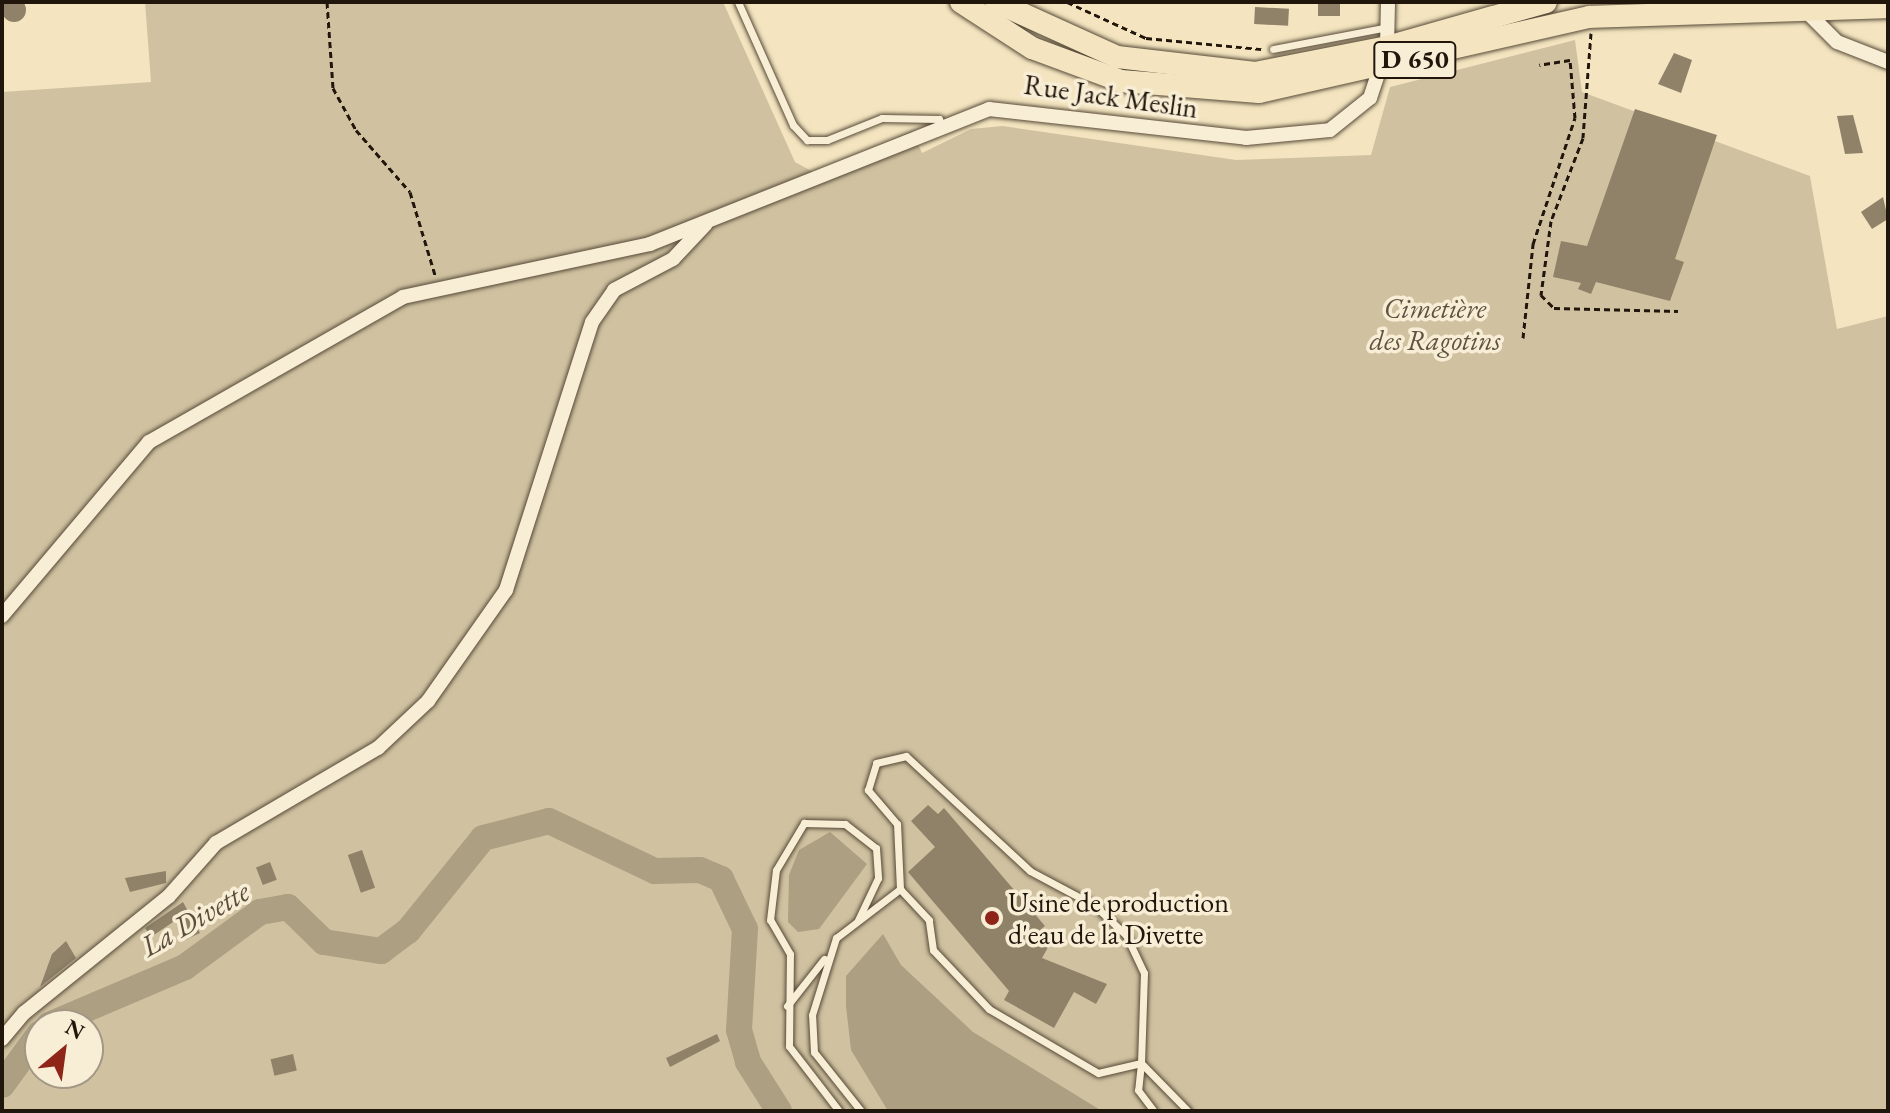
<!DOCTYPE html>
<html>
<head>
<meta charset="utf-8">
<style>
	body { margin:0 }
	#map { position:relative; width:1890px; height:1113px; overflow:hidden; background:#f4e5c0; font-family:"EB Garamond",serif }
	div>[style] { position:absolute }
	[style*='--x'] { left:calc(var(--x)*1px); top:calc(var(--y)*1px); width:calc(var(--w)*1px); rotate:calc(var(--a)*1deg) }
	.green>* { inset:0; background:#d0c2a1 }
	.water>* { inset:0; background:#ac9f82 }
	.river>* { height:26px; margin:-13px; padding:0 13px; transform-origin:13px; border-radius:13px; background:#ac9f82 }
	.building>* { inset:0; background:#8f8269; transform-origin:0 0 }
	.round { border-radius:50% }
	.path>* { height:3px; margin-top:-1.5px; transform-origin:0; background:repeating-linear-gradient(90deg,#21160b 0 6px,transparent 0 10px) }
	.roads { filter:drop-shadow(0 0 2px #564a38) drop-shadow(0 0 2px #564a38) }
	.lane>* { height:7px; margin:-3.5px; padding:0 3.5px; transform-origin:3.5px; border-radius:3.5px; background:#f8eed6 }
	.street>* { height:14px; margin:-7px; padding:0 7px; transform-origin:7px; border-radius:7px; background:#f8eed6 }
	.primary>* { height:22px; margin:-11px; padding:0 11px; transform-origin:11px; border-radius:11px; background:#f4e5c0 }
	.dots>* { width:22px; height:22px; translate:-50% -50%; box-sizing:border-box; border:4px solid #f8eed6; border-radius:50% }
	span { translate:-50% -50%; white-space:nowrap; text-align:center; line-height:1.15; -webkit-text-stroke:7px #f8eed6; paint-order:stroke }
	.shield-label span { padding:2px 6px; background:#f8eed6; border:2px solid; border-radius:6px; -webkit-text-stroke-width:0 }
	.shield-label { font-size:26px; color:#21160b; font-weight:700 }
	.street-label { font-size:28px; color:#21160b }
	.park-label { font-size:28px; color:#5e5240; font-style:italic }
	.poi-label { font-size:28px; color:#21160b }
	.left { translate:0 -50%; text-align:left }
	.water-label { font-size:30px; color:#594d3b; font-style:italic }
	.frame { position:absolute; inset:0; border:4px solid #21160b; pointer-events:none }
	.north { position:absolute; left:24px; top:1009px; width:80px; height:80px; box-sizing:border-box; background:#f8eed6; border:2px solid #a29885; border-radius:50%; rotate:29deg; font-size:22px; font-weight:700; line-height:32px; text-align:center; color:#21160b }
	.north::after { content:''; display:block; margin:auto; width:28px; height:36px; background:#8f2418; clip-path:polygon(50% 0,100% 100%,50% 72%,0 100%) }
</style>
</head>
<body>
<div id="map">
	<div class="green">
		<i style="clip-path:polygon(evenodd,145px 2px,723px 2px,795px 162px,815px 173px,912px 131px,922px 153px,971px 129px,1003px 126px,1236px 160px,1371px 155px,1390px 87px,1575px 40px,1582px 92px,1810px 176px,1837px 329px,1888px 316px,1888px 1111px,2px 1111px,2px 92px,151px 82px,145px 2px,40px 1025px,88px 1025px,88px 1073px,40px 1073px,40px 1025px)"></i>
	</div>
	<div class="water">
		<i style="clip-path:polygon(830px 832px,867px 864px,819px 929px,798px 932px,788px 922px,789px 875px,799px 850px)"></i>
		<i style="clip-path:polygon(883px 934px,901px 965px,973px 1032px,1102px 1111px,888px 1111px,851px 1050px,846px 1006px,846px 976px)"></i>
	</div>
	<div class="river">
		<i style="--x:49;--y:1025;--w:148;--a:-23.1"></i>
		<i style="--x:185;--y:967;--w:93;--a:-36.3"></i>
		<i style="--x:260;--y:912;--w:28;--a:-10"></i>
		<i style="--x:288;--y:907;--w:50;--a:44.2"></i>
		<i style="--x:324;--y:942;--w:58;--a:9"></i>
		<i style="--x:381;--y:951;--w:34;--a:-37"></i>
		<i style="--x:408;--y:931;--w:119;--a:-51.1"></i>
		<i style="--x:483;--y:838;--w:68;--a:-14.4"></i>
		<i style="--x:549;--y:821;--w:117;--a:25.3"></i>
		<i style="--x:655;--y:871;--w:45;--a:-1.3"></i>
		<i style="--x:700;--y:870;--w:23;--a:23"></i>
		<i style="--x:721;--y:879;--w:55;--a:64.4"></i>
		<i style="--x:745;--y:929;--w:101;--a:93.4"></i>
		<i style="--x:739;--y:1030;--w:33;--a:74"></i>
		<i style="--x:748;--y:1062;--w:58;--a:57.7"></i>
		<i style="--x:2;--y:1085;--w:64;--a:-53.8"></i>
	</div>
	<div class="building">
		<i class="round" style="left:2px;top:-2px;width:24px;height:24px"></i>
		<i style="left:1318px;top:2px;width:22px;height:14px"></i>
		<i style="left:1255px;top:7px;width:34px;height:17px;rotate:3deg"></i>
		<i style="clip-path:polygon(1674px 53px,1692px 60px,1681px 93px,1658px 84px)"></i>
		<i style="clip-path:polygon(1635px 109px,1717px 135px,1675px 259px,1684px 262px,1670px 301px,1596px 282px,1591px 294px,1578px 289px,1581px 283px,1553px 277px,1561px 241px,1587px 246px)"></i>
		<i style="clip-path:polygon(1853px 115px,1863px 153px,1845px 154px,1837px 116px)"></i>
		<i style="clip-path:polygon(1883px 197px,1888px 219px,1872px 229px,1861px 212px)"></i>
		<i style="clip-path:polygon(928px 805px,938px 814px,944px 808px,1045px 926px,1040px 930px,1051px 942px,1042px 958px,1107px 984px,1096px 1004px,1074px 992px,1054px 1028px,1004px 1000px,1009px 991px,908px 872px,935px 847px,911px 821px)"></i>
		<i style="left:362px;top:850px;width:40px;height:15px;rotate:71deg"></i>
		<i style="left:270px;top:862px;width:19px;height:15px;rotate:69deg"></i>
		<i style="clip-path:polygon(166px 871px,166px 883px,130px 892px,125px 878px)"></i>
		<i style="clip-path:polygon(183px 902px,200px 933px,185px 940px,176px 920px,151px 937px,145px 928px)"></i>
		<i style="clip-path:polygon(66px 941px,76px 958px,40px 987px,52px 954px)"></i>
		<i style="clip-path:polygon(717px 1034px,720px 1041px,670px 1067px,666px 1058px)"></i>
		<i style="left:293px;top:1054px;width:17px;height:23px;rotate:77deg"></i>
	</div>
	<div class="path">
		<i style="--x:327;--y:2;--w:86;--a:86"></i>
		<i style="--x:333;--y:88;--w:48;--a:61.3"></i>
		<i style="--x:356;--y:130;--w:82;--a:48.9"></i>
		<i style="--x:410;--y:192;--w:87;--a:73.2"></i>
		<i style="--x:1067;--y:2;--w:87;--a:24.5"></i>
		<i style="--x:1146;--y:38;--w:116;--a:5.5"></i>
		<i style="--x:1591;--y:33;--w:105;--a:94.4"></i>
		<i style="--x:1583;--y:138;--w:89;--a:111.1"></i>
		<i style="--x:1551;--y:221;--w:75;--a:97.7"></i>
		<i style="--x:1541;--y:295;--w:18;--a:45"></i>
		<i style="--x:1554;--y:308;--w:124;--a:1.4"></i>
		<i style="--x:1523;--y:338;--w:95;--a:-83.9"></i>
		<i style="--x:1533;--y:244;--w:133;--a:-71.6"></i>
		<i style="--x:1575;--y:118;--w:58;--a:-94.9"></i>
		<i style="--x:1570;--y:60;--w:31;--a:171"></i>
	</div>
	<div class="roads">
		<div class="lane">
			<i style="--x:738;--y:2;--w:135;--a:65.9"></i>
			<i style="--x:793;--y:125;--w:21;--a:47"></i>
			<i style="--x:807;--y:140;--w:20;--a:0"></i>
			<i style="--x:827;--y:140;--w:59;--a:-21.8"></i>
			<i style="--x:882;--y:118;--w:57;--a:1"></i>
			<i style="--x:939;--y:119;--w:8;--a:67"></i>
			<i style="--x:1273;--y:49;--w:117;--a:-10.8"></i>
			<i style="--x:787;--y:1006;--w:60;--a:-51.8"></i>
			<i style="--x:1141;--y:1063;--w:44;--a:166.9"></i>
			<i style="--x:1098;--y:1073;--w:126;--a:-149.6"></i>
			<i style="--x:989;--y:1009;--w:81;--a:-133.5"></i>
			<i style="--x:933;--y:950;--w:30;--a:-98"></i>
			<i style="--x:929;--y:920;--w:42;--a:-133.1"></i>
			<i style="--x:900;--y:889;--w:65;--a:-92.6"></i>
			<i style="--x:897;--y:824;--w:45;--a:-130.5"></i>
			<i style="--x:868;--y:790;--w:28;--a:-73"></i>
			<i style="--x:876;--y:763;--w:31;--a:-13"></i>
			<i style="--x:906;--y:756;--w:169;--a:42.8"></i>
			<i style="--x:1030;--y:871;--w:72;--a:28"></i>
			<i style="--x:1094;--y:905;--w:44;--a:43.2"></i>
			<i style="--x:1126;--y:935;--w:42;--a:64.7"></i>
			<i style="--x:1144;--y:973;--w:90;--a:91.9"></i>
			<i style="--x:1141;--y:1063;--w:27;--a:96"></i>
			<i style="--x:1138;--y:1090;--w:26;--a:53"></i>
			<i style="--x:1141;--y:1063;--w:67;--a:45.6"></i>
			<i style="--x:839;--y:1111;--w:82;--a:-127.6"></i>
			<i style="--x:789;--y:1046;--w:92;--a:-89.4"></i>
			<i style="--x:790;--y:954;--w:39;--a:-120"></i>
			<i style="--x:770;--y:920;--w:50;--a:-83.2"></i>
			<i style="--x:776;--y:870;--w:55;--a:-59.2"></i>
			<i style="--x:804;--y:823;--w:41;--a:1.4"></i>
			<i style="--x:845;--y:824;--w:39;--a:38"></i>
			<i style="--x:876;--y:848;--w:30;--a:86"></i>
			<i style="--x:878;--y:878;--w:47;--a:115.5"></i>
			<i style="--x:861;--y:1111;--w:75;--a:-128.5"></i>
			<i style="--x:814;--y:1052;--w:37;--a:-93"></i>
			<i style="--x:812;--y:1015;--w:81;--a:-72.7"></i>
			<i style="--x:836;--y:938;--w:81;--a:-37.4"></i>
		</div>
		<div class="street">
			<i style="--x:1807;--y:12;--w:42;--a:45"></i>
			<i style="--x:1837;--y:42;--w:55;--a:21.4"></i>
			<i style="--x:2;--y:616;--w:228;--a:-49.8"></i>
			<i style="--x:149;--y:442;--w:292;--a:-29.7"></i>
			<i style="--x:403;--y:297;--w:253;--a:-12.1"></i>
			<i style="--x:650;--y:244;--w:365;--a:-21.7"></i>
			<i style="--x:989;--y:109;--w:259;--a:6.4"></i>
			<i style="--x:1246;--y:138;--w:84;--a:-5.4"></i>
			<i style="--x:1330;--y:130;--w:51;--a:-38.7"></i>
			<i style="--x:1370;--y:98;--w:54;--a:-71.6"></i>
			<i style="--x:1387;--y:47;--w:45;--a:-88.7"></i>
			<i style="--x:2;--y:1039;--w:34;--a:-50"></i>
			<i style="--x:24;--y:1013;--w:186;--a:-38.9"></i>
			<i style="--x:169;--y:896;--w:71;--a:-48.4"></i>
			<i style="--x:216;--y:843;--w:188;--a:-30.4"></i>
			<i style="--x:378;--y:748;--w:69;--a:-43.2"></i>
			<i style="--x:428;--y:701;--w:136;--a:-54.9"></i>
			<i style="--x:506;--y:590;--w:281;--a:-72.2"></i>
			<i style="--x:592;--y:322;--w:39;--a:-55"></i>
			<i style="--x:614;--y:290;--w:67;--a:-27.7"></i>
			<i style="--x:673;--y:259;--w:48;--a:-46.7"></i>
		</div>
		<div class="primary">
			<i style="--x:961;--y:2;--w:85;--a:32.9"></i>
			<i style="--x:1032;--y:48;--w:95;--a:20.3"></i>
			<i style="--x:1121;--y:81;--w:138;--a:4.6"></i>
			<i style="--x:1259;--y:92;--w:339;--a:-12.8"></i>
			<i style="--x:1590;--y:17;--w:298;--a:-1.9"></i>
			<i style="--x:996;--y:2;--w:133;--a:24.4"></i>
			<i style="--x:1117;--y:57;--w:139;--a:6.6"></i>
			<i style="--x:1255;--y:73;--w:135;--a:-11.1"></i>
			<i style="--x:1387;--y:47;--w:165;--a:-15.8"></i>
		</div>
	</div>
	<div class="dots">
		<i style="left:992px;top:918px;background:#8f2418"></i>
	</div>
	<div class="shield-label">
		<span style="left:1415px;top:60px">D 650</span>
	</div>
	<div class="street-label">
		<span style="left:1111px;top:96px;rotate:8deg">Rue Jack Meslin</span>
	</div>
	<div class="park-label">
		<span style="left:1435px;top:324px">Cimetière<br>des Ragotins</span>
	</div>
	<div class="poi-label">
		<span class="left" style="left:1008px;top:918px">Usine de production<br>d'eau de la Divette</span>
	</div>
	<div class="water-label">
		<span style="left:195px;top:919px;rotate:-30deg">La Divette</span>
	</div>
	<div class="frame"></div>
	<div class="north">N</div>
</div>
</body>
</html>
